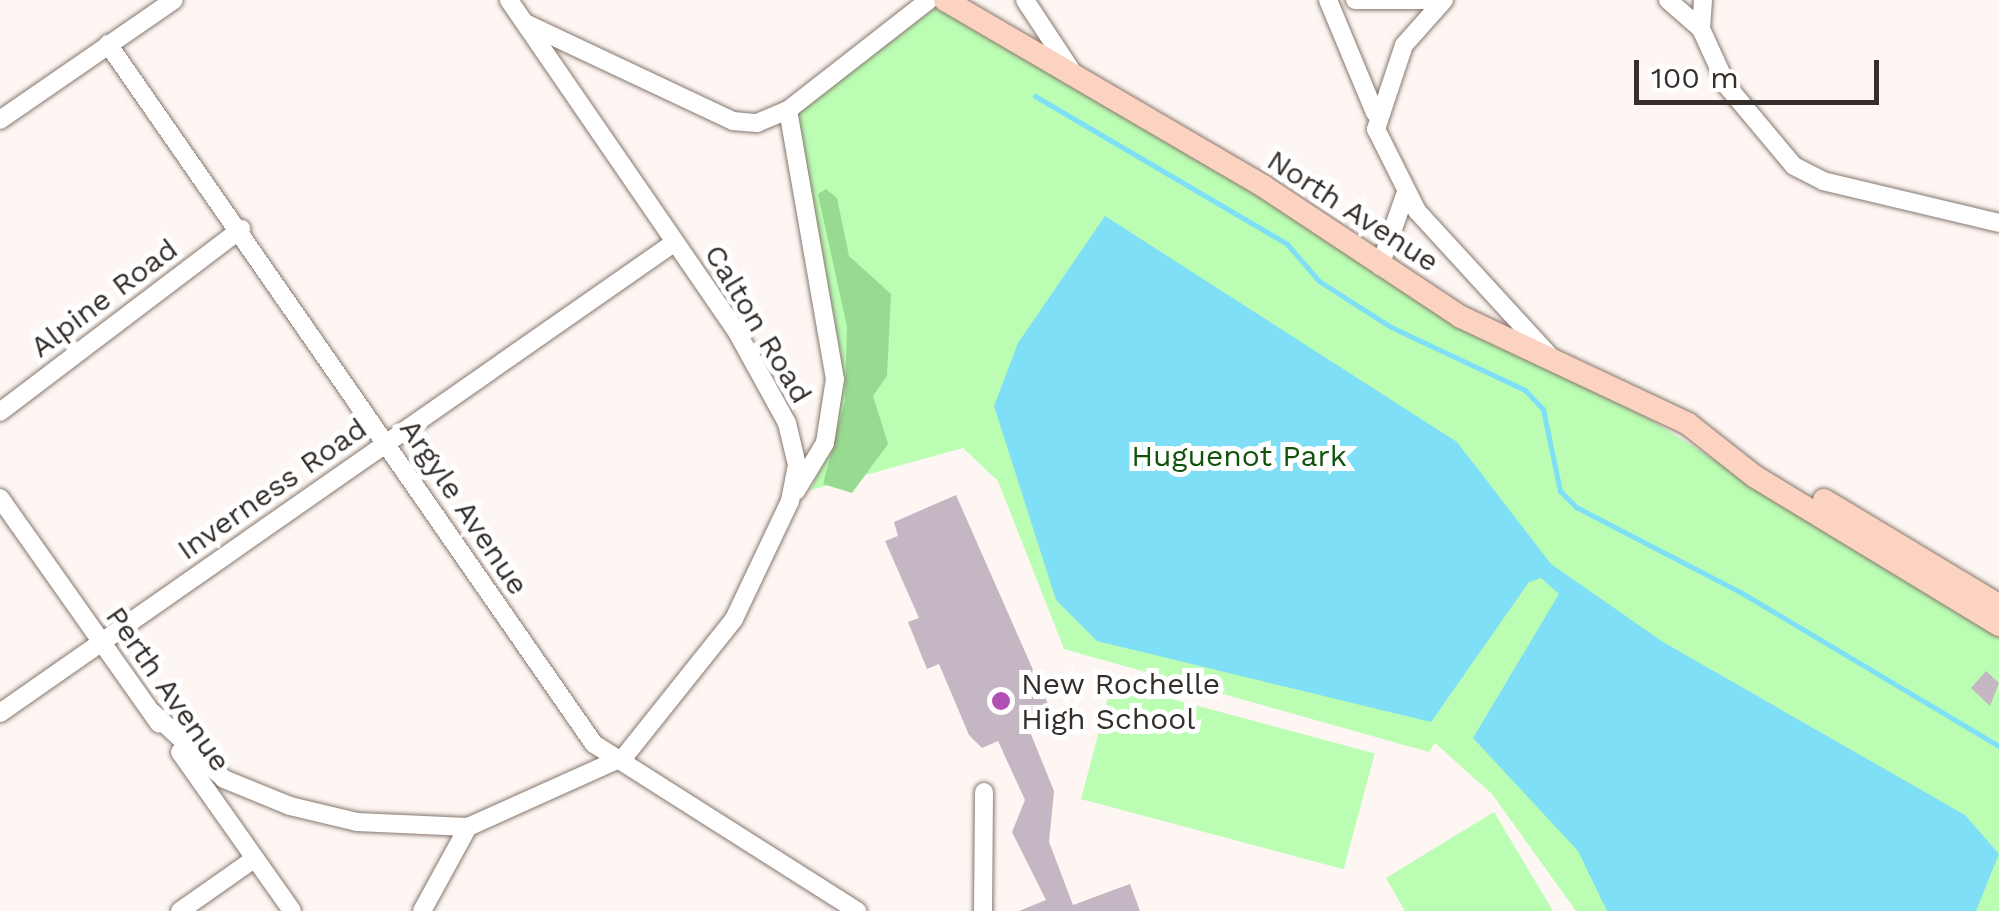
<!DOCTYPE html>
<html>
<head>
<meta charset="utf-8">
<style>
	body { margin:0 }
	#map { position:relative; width:1999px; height:911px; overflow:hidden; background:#fdf6f2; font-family:"Work Sans",sans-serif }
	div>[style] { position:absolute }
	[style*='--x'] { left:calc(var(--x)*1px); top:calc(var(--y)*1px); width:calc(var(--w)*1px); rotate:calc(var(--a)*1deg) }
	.green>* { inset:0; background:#bafdb3; transform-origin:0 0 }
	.forest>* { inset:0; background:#98da91 }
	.water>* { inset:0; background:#7edff6 }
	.stream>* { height:5px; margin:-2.5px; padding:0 2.5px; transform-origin:2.5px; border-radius:2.5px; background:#7edff6 }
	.building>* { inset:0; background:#c4b6c2 }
	.roads { filter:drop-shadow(0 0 2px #85776d) drop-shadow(0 0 2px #85776d) }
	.minor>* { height:18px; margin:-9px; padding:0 9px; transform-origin:9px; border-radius:9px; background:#fff }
	.major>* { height:22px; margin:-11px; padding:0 11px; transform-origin:11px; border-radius:11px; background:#fcd2c0 }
	.dots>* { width:28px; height:28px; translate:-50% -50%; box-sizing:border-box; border:5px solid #fff; border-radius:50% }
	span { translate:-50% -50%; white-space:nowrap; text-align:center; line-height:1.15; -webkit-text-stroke:10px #fff; paint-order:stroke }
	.street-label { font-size:30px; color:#352f2b }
	.park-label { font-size:30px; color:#10530b }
	.poi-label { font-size:30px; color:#352f2b }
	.left { translate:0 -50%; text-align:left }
	.scale { position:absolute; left:1634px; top:60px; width:245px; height:45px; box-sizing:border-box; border:5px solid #352f2b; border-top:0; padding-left:12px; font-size:30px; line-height:35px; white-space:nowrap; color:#352f2b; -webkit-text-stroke:8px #fff; paint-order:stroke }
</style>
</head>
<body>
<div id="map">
	<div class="green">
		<i style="clip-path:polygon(938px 6px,1646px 417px,1999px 637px,1999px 911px,1576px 911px,1492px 794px,1435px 743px,1429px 752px,1064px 649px,998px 481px,963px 448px,811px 490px,830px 445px,841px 354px,795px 113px)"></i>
		<i style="left:1112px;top:683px;width:272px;height:120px;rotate:15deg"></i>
		<i style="clip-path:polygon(1494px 812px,1553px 911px,1405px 911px,1386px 878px)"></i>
	</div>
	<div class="forest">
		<i style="clip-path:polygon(826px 189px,837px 198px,849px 256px,891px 294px,887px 376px,873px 396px,888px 444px,852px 493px,823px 484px,845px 401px,847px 327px,818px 194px)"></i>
	</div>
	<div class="water">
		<i style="clip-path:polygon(1105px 216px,1457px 442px,1551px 564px,1663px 642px,1965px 815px,1999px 854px,1976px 911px,1607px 911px,1578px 851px,1473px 738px,1559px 594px,1541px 578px,1529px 582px,1431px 722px,1097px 641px,1056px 600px,994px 406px,1018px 343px)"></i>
	</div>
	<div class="stream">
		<i style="--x:1035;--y:96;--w:292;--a:30.4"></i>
		<i style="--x:1287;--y:244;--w:49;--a:49.1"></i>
		<i style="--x:1319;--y:281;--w:85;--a:32.6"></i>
		<i style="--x:1391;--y:327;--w:148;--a:25.2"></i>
		<i style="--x:1525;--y:390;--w:26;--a:47"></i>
		<i style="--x:1543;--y:409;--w:84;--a:78.3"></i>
		<i style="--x:1560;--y:491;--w:23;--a:45"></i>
		<i style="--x:1576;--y:507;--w:187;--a:27.4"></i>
		<i style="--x:1742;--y:593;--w:299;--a:30.8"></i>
	</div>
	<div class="building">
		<i style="clip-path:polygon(956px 495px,1049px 706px,1024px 717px,1054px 791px,1049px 842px,1073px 905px,1130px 884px,1140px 911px,1019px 911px,1046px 900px,1012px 832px,1025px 800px,998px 741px,982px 748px,969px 735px,939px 664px,927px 669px,908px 622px,919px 618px,885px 541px,898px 536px,894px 522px)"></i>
		<i style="clip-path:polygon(1986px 671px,1999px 683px,1990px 706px,1971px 688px)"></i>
	</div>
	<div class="roads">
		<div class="minor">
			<i style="--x:1025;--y:0;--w:87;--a:56.7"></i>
			<i style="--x:1328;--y:0;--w:122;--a:67.4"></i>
			<i style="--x:1355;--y:0;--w:73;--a:0"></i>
			<i style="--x:1444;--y:0;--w:60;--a:131.6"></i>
			<i style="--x:1404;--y:45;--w:89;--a:108.4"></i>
			<i style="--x:1376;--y:129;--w:92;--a:63.4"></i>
			<i style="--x:1417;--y:211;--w:197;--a:47.5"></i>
			<i style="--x:1668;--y:0;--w:44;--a:41.3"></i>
			<i style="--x:1703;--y:0;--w:29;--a:94"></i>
			<i style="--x:1701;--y:29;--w:63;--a:65.5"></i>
			<i style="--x:1727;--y:86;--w:104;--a:50.1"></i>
			<i style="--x:1794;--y:166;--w:33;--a:27"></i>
			<i style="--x:1823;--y:181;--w:181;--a:13.4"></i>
			<i style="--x:527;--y:24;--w:228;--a:25.2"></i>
			<i style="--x:733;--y:121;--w:24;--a:5"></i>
			<i style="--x:757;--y:123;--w:34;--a:-23"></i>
			<i style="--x:788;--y:110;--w:179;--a:-38"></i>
			<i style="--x:108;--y:44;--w:852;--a:55.23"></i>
			<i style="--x:594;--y:744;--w:312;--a:32.4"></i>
			<i style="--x:788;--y:110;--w:273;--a:80.1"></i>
			<i style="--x:835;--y:379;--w:65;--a:98.9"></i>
			<i style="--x:825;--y:443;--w:56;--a:121.1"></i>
			<i style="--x:0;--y:120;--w:211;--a:-34.6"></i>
			<i style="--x:1380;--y:266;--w:75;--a:-70.6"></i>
			<i style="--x:0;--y:412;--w:303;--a:-37.2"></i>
			<i style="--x:0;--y:498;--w:276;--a:54.8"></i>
			<i style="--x:0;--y:713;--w:823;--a:-34.91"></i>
			<i style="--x:153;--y:713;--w:97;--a:42.9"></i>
			<i style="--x:224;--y:779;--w:71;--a:22.2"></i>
			<i style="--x:290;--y:806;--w:69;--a:13.4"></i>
			<i style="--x:357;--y:822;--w:111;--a:2.6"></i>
			<i style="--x:468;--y:827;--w:171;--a:-24.2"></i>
			<i style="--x:624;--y:757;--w:176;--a:-51.4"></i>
			<i style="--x:734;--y:619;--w:131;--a:-64.6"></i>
			<i style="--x:790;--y:501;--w:37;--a:-79"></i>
			<i style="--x:797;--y:465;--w:43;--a:-103.4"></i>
			<i style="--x:787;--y:423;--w:104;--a:-118.8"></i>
			<i style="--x:737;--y:332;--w:403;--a:-124.5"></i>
			<i style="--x:180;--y:752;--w:194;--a:54.8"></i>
			<i style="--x:180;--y:911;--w:90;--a:-35.1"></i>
			<i style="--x:422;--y:911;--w:96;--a:-61.3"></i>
			<i style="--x:983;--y:911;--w:119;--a:-89.5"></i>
		</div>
		<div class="major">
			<i style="--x:945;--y:0;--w:368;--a:30.3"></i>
			<i style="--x:1263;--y:186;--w:237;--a:33.5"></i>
			<i style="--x:1461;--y:317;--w:251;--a:25.2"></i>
			<i style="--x:1688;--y:424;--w:84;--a:38.2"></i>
			<i style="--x:1754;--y:476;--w:287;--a:31.3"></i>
			<i style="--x:1824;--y:500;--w:204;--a:31"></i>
		</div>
	</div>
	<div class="dots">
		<i style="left:1001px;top:701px;background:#b14fb5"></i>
	</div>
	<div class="street-label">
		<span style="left:1353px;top:211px;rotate:33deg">North Avenue</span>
		<span style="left:104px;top:298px;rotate:-37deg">Alpine Road</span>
		<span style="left:758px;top:324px;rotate:59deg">Calton Road</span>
		<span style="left:272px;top:489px;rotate:-35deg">Inverness Road</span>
		<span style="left:464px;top:507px;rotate:56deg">Argyle Avenue</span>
		<span style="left:168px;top:689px;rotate:55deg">Perth Avenue</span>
	</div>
	<div class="park-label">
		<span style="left:1239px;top:456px">Huguenot Park</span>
	</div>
	<div class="poi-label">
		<span class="left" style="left:1021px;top:701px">New Rochelle<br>High School</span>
	</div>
	<div class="scale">100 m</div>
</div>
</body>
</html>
